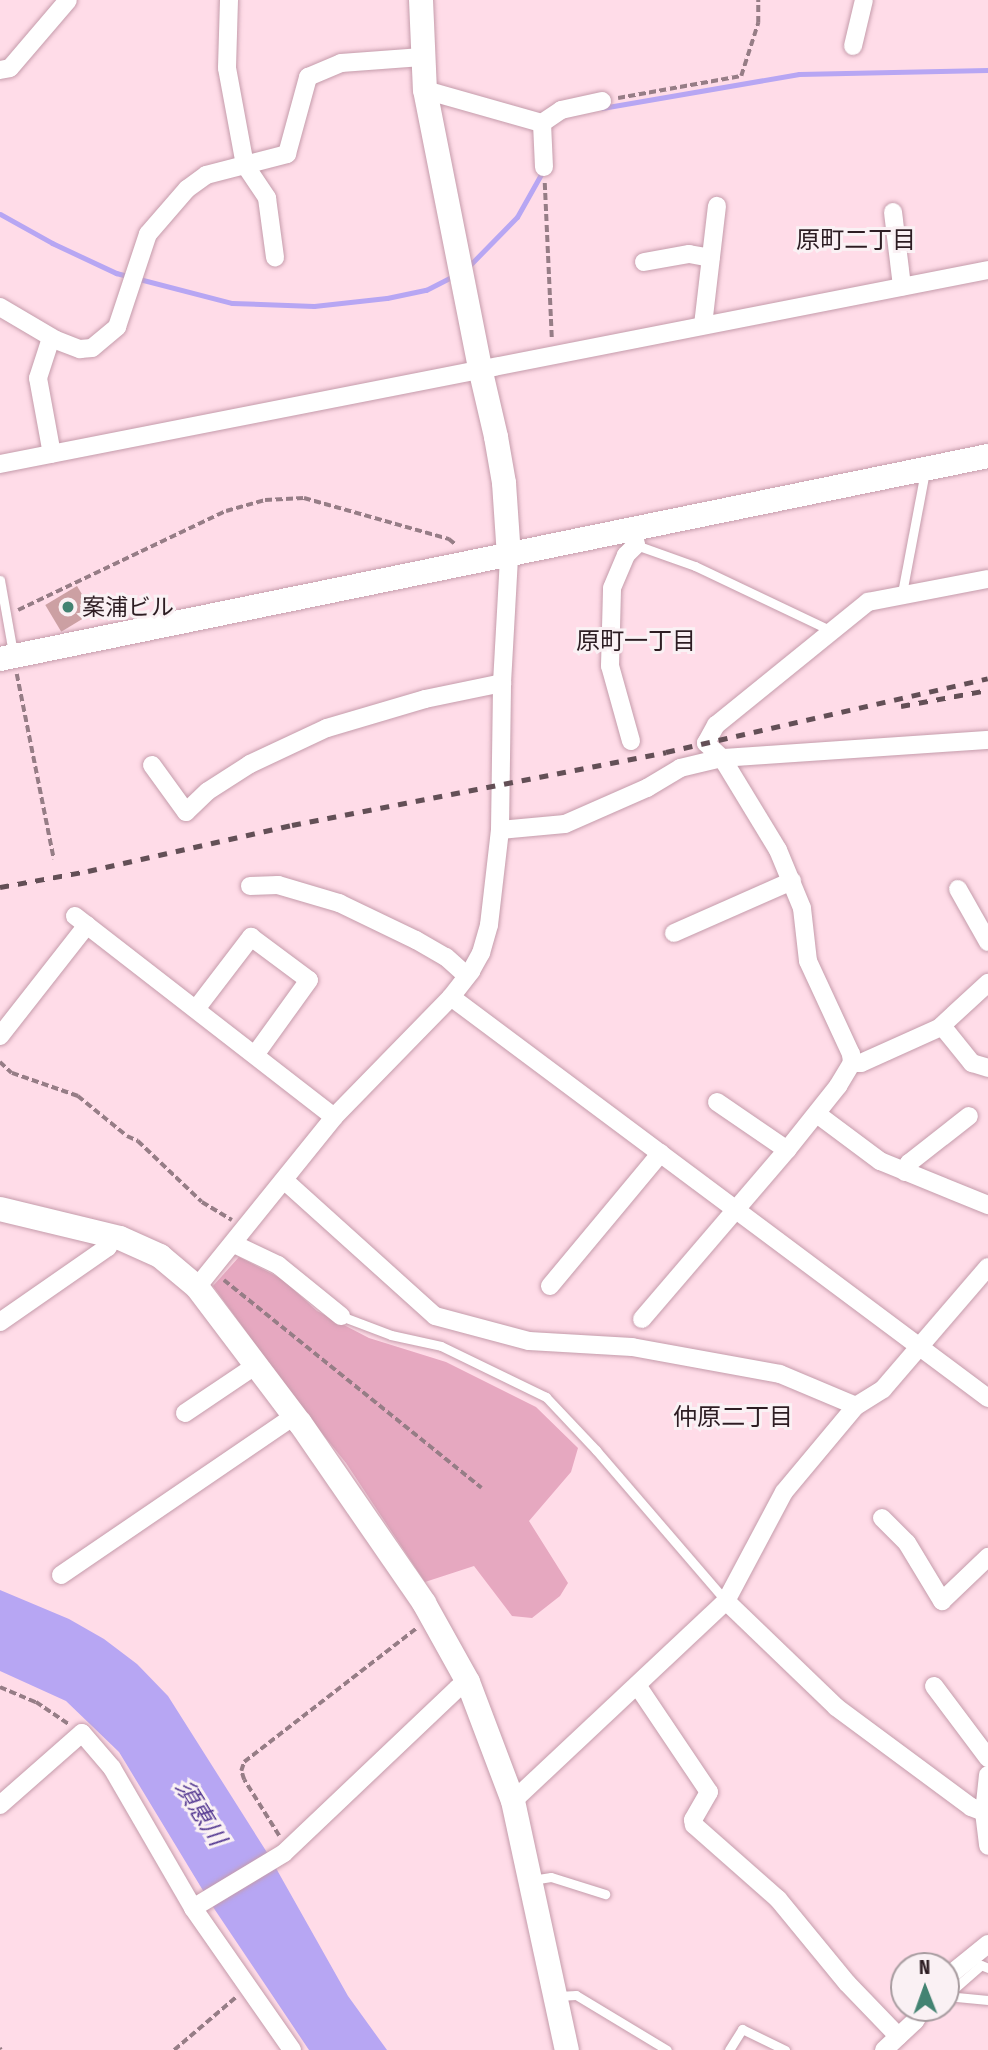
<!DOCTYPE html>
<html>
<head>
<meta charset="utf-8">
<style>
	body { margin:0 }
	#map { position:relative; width:988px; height:2050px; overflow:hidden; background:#ffdce8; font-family:"Fira Sans Condensed","Noto Sans JP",sans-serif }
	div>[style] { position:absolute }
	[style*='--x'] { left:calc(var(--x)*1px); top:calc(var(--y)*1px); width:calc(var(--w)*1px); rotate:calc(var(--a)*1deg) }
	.green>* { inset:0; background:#e6a8c0 }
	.water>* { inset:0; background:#b7a6f3 }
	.stream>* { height:5px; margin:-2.5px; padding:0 2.5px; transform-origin:2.5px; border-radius:2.5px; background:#b7a6f3 }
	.building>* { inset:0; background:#cca0a3; transform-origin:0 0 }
	.path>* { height:3.5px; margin-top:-1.75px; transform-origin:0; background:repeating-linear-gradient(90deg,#967d86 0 7px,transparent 0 10.5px) }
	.roads { filter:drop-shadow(0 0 2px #c59cab) drop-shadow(0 0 2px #c59cab) }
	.lane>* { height:9px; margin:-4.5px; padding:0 4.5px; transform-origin:4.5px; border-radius:4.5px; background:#fff }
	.street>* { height:18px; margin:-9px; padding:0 9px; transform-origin:9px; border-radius:9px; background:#fff }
	.secondary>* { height:24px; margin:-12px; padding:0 12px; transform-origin:12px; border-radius:12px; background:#fff }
	.rail>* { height:5px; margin-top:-2.5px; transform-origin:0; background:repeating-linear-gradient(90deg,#634f56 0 9px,transparent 0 18px) }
	.dots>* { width:19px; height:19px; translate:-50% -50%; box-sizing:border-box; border:4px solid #faf1f4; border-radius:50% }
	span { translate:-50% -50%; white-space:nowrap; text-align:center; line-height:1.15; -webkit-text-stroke:6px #faf1f4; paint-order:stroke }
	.poi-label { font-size:23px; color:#2d1d23 }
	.left { translate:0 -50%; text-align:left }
	.neighbourhood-label { font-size:24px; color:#2d1d23 }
	.water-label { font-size:24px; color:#553a92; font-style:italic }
	.north { position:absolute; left:890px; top:1952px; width:70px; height:70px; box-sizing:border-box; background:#faf1f4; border:2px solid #a89ca0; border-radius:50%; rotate:359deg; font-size:19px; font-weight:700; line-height:28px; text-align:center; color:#2d1d23 }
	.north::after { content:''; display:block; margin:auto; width:24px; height:32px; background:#438372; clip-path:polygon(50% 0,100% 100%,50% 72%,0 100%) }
</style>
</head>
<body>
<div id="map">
	<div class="green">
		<i style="clip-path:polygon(239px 1257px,282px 1279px,317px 1311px,369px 1338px,446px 1362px,536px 1407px,578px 1448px,571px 1472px,529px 1521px,568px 1583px,560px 1596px,532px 1618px,512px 1616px,474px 1566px,425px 1582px,346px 1463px,301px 1407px,213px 1286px)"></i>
	</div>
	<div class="water">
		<i style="clip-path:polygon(0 1590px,69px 1619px,104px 1639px,137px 1664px,168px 1696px,268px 1854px,348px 1996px,387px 2050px,309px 2050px,213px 1907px,119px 1752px,66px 1701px,0 1671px)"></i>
	</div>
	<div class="stream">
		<i style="--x:602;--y:108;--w:200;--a:-9.8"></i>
		<i style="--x:799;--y:74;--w:189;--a:-1.2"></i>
		<i style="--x:0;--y:214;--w:60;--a:29.1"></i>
		<i style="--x:52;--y:243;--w:71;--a:25.1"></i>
		<i style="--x:116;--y:273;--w:120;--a:14.5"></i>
		<i style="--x:232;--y:303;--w:82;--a:2.1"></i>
		<i style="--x:314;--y:306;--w:73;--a:-6.3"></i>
		<i style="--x:387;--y:298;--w:40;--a:-12"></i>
		<i style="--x:426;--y:290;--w:34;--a:-27"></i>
		<i style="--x:467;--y:268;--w:71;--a:-45.6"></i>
		<i style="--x:517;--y:217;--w:55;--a:-60.6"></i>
	</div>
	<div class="building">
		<i style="left:77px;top:586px;width:31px;height:37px;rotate:59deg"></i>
	</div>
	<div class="path">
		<i style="--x:618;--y:98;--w:125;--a:-10.1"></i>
		<i style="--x:741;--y:76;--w:56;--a:-72.2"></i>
		<i style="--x:758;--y:23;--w:23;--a:-90"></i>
		<i style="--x:545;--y:183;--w:157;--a:87.4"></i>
		<i style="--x:18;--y:610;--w:230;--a:-25.5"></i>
		<i style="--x:226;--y:511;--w:41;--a:-15.8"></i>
		<i style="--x:265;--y:500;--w:39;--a:-3"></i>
		<i style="--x:304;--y:498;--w:151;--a:15.8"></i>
		<i style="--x:449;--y:539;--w:8;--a:40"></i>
		<i style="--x:17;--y:674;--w:189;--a:78.7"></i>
		<i style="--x:0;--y:1062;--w:16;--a:43"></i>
		<i style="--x:12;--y:1073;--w:70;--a:19.2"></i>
		<i style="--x:78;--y:1096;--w:63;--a:39.2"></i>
		<i style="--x:127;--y:1136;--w:12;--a:24"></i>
		<i style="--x:138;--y:1141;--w:88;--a:43.6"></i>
		<i style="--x:202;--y:1202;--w:35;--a:31"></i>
		<i style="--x:224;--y:1280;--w:331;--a:38.9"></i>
		<i style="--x:0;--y:1687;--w:39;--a:23"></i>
		<i style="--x:36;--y:1702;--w:40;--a:34"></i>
		<i style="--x:279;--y:1836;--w:66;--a:-122"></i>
		<i style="--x:244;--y:1780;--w:9;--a:-108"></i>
		<i style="--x:241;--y:1771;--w:9;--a:-72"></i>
		<i style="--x:244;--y:1762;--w:219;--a:-37.8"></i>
		<i style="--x:0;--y:2048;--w:2;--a:63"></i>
		<i style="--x:174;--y:2050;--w:82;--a:-40.5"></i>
	</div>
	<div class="roads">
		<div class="lane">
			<i style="--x:636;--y:545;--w:63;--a:19.6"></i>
			<i style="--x:695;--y:566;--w:152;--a:25.4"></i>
			<i style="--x:0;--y:580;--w:74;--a:79.9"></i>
			<i style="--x:902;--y:593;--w:124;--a:-79.3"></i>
			<i style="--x:341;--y:1316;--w:53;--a:20.8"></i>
			<i style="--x:391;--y:1335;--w:51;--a:12.4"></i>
			<i style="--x:441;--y:1346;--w:117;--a:25.9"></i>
			<i style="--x:546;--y:1397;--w:73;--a:46.7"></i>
			<i style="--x:596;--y:1450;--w:199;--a:49.3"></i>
			<i style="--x:532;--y:1880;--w:19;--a:-9"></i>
			<i style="--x:551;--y:1877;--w:57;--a:17.5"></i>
			<i style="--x:946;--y:1987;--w:10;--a:0"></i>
			<i style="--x:956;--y:1987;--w:33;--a:-41"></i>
			<i style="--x:981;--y:1965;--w:8;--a:23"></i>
			<i style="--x:558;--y:1996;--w:18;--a:-3"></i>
			<i style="--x:576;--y:1995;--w:106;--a:31.1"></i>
			<i style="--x:946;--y:1996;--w:42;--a:5.4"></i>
			<i style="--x:729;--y:2050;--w:25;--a:-58"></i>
			<i style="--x:742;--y:2029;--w:48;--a:26"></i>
		</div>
		<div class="street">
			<i style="--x:229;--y:0;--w:68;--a:91.7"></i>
			<i style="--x:227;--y:68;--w:99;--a:79.5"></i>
			<i style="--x:245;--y:165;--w:40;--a:56"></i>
			<i style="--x:267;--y:198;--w:60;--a:82.3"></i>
			<i style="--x:853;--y:46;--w:47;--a:-76.6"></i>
			<i style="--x:0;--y:70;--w:10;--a:-11"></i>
			<i style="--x:10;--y:68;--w:89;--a:-49.5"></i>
			<i style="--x:425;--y:90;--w:122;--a:15.8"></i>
			<i style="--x:544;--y:167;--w:44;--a:-92.6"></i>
			<i style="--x:542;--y:123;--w:23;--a:-34"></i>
			<i style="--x:561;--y:110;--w:42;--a:-12.4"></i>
			<i style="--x:893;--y:212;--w:75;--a:83.1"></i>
			<i style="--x:644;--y:262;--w:46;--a:-10.1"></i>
			<i style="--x:689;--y:254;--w:22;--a:10"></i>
			<i style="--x:0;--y:307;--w:65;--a:30.5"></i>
			<i style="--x:56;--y:340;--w:26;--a:21"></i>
			<i style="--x:80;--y:349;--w:12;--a:-5"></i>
			<i style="--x:92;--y:348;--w:33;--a:-40"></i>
			<i style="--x:117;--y:327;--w:98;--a:-71.6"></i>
			<i style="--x:148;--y:234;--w:60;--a:-49.1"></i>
			<i style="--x:187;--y:189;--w:24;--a:-36"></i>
			<i style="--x:206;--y:175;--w:84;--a:-14.5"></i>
			<i style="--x:287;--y:154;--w:80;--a:-74.7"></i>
			<i style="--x:308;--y:77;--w:36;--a:-23"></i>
			<i style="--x:341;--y:63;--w:81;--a:-4.2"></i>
			<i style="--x:703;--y:325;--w:120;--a:-83.3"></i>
			<i style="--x:51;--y:338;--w:42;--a:108"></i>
			<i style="--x:38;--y:378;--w:77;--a:79.6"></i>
			<i style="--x:0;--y:464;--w:1007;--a:-11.11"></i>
			<i style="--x:631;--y:741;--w:78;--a:-105.6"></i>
			<i style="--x:610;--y:666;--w:78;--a:-88.5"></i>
			<i style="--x:612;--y:588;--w:36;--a:-67"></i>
			<i style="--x:626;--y:555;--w:14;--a:-45"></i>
			<i style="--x:636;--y:545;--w:15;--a:-101"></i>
			<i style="--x:152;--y:765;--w:58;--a:54.1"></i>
			<i style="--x:186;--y:812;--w:30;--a:-44"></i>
			<i style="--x:208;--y:791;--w:50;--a:-32.7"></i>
			<i style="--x:250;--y:764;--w:85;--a:-25.1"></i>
			<i style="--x:327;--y:728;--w:102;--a:-16.5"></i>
			<i style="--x:425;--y:699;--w:79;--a:-11.7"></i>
			<i style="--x:500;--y:830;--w:65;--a:-5.3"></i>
			<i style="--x:565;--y:824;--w:90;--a:-23.7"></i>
			<i style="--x:647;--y:788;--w:39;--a:-31"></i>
			<i style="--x:680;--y:768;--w:43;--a:-13.4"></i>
			<i style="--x:722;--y:758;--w:267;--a:-3.9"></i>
			<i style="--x:250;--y:886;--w:28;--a:-2"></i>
			<i style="--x:278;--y:885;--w:64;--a:16.4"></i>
			<i style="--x:339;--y:903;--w:85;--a:25.7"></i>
			<i style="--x:416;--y:940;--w:34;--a:30"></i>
			<i style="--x:446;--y:957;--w:28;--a:42"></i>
			<i style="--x:958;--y:889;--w:61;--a:60.5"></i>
			<i style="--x:75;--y:916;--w:328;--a:37.8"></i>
			<i style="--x:674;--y:933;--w:129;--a:-23.8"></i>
			<i style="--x:451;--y:997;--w:670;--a:36.75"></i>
			<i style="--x:196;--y:1009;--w:91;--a:-52.6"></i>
			<i style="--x:251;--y:937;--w:72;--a:36.6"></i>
			<i style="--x:309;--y:980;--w:92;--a:125.8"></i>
			<i style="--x:942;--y:1026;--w:48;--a:51"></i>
			<i style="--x:972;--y:1063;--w:17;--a:17"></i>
			<i style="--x:0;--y:1036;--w:141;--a:-51.9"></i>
			<i style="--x:852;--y:1063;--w:9;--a:0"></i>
			<i style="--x:861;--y:1063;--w:85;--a:-24.2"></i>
			<i style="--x:939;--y:1028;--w:67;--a:-42.6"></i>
			<i style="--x:717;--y:1102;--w:85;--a:34.4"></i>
			<i style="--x:817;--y:1114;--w:79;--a:36.7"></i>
			<i style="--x:880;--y:1161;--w:117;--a:22.2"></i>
			<i style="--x:905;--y:1172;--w:10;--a:-66"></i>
			<i style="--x:909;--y:1163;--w:76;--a:-38.1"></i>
			<i style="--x:284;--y:1180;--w:203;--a:42"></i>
			<i style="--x:435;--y:1316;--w:97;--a:14.9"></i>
			<i style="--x:529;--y:1341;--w:103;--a:3.3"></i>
			<i style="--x:632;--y:1347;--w:150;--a:10.3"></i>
			<i style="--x:780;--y:1374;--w:82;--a:22.8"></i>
			<i style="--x:234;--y:1244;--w:49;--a:25.5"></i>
			<i style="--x:278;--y:1265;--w:81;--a:39"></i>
			<i style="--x:550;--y:1286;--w:173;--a:-50.2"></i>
			<i style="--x:197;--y:1287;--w:218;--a:-51.1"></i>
			<i style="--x:334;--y:1117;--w:168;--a:-45.7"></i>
			<i style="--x:451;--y:997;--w:33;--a:-52"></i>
			<i style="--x:471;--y:971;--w:21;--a:-61"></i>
			<i style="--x:481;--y:953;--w:29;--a:-74"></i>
			<i style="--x:489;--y:925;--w:96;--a:-83.4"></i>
			<i style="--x:500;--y:830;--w:147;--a:-89.2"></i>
			<i style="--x:502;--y:683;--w:127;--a:-86.8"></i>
			<i style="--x:642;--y:1319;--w:223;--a:-49.4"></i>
			<i style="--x:787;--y:1150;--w:82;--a:-51.4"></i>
			<i style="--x:838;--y:1086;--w:27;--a:-59"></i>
			<i style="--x:852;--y:1063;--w:9;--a:-96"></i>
			<i style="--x:851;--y:1054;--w:102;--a:-114.8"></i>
			<i style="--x:808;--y:961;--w:53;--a:-96.5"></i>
			<i style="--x:802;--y:908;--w:63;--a:-112.5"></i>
			<i style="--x:778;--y:850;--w:108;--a:-121.3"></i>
			<i style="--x:722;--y:758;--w:22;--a:-137"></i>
			<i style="--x:706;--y:743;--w:21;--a:-61"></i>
			<i style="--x:716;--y:725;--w:196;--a:-39"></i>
			<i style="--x:868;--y:602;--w:122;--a:-10.9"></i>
			<i style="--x:0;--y:1322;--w:131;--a:-34.8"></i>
			<i style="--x:108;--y:1247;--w:12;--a:-66"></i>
			<i style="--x:185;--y:1413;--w:84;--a:-33.9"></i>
			<i style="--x:882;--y:1518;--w:35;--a:45"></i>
			<i style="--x:907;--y:1543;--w:68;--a:58.9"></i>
			<i style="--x:942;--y:1601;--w:64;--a:-43.7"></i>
			<i style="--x:61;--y:1575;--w:282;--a:-34.3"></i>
			<i style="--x:726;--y:1601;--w:153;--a:43.9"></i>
			<i style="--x:836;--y:1707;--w:168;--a:36.5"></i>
			<i style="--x:971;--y:1807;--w:14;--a:21"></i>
			<i style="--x:637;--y:1685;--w:129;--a:56.1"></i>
			<i style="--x:709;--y:1792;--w:32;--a:120"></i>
			<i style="--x:693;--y:1820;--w:5;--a:79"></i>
			<i style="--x:694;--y:1825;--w:112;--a:41.4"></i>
			<i style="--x:778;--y:1899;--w:109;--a:50.6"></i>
			<i style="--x:847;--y:1983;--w:74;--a:46.1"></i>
			<i style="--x:934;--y:1686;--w:90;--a:53.1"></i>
			<i style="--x:988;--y:1775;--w:37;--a:96"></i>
			<i style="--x:984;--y:1812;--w:34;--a:83"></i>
			<i style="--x:513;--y:1801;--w:292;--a:-43.2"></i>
			<i style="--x:726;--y:1601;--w:123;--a:-62"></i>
			<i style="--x:784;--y:1492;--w:112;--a:-50.1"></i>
			<i style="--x:856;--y:1406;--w:32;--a:-32"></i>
			<i style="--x:883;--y:1389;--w:161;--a:-49.3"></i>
			<i style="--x:0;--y:1805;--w:109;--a:-41.3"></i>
			<i style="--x:82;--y:1733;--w:46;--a:49.4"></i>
			<i style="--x:112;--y:1768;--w:162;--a:59.9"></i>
			<i style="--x:193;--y:1908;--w:173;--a:55.1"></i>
			<i style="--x:193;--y:1908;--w:106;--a:-31.1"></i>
			<i style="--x:284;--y:1853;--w:240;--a:-43.5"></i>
			<i style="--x:458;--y:1688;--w:12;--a:-31"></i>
			<i style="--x:946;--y:1978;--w:54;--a:-39"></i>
			<i style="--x:884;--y:2050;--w:42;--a:-43.1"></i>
			<i style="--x:915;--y:2021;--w:15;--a:-58"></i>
		</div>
		<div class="secondary">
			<i style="--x:421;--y:0;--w:90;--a:87.5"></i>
			<i style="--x:425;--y:90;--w:283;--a:78.8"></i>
			<i style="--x:480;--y:368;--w:71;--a:76.9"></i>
			<i style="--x:496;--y:437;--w:47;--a:80.1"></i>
			<i style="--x:504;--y:483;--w:73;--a:86.1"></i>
			<i style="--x:0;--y:659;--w:1009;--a:-11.61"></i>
			<i style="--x:0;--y:1209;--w:123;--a:13.6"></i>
			<i style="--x:120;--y:1238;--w:44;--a:24.2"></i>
			<i style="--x:160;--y:1256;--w:48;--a:40"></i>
			<i style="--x:197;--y:1287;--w:171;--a:52.9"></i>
			<i style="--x:300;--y:1423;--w:219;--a:55.4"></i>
			<i style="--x:424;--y:1603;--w:90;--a:60.9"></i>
			<i style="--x:468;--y:1682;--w:127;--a:69.3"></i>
			<i style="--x:513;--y:1801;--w:255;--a:77.8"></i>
		</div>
	</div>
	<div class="rail">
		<i style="--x:901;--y:706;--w:88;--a:-10.4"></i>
		<i style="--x:0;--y:887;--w:89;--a:-10.3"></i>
		<i style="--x:88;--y:871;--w:209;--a:-12.7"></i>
		<i style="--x:292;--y:825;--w:381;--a:-11"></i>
		<i style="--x:666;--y:752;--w:330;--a:-12.9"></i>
	</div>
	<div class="dots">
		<i style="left:68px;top:607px;background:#438372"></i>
	</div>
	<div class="poi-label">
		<span class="left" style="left:82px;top:607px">案浦ビル</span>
	</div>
	<div class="neighbourhood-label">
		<span style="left:856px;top:241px">原町二丁目</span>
		<span style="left:636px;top:642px">原町一丁目</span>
		<span style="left:733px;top:1418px">仲原二丁目</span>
	</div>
	<div class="water-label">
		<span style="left:200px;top:1813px;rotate:58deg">須恵川</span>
	</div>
	<div class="north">N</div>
</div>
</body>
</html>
